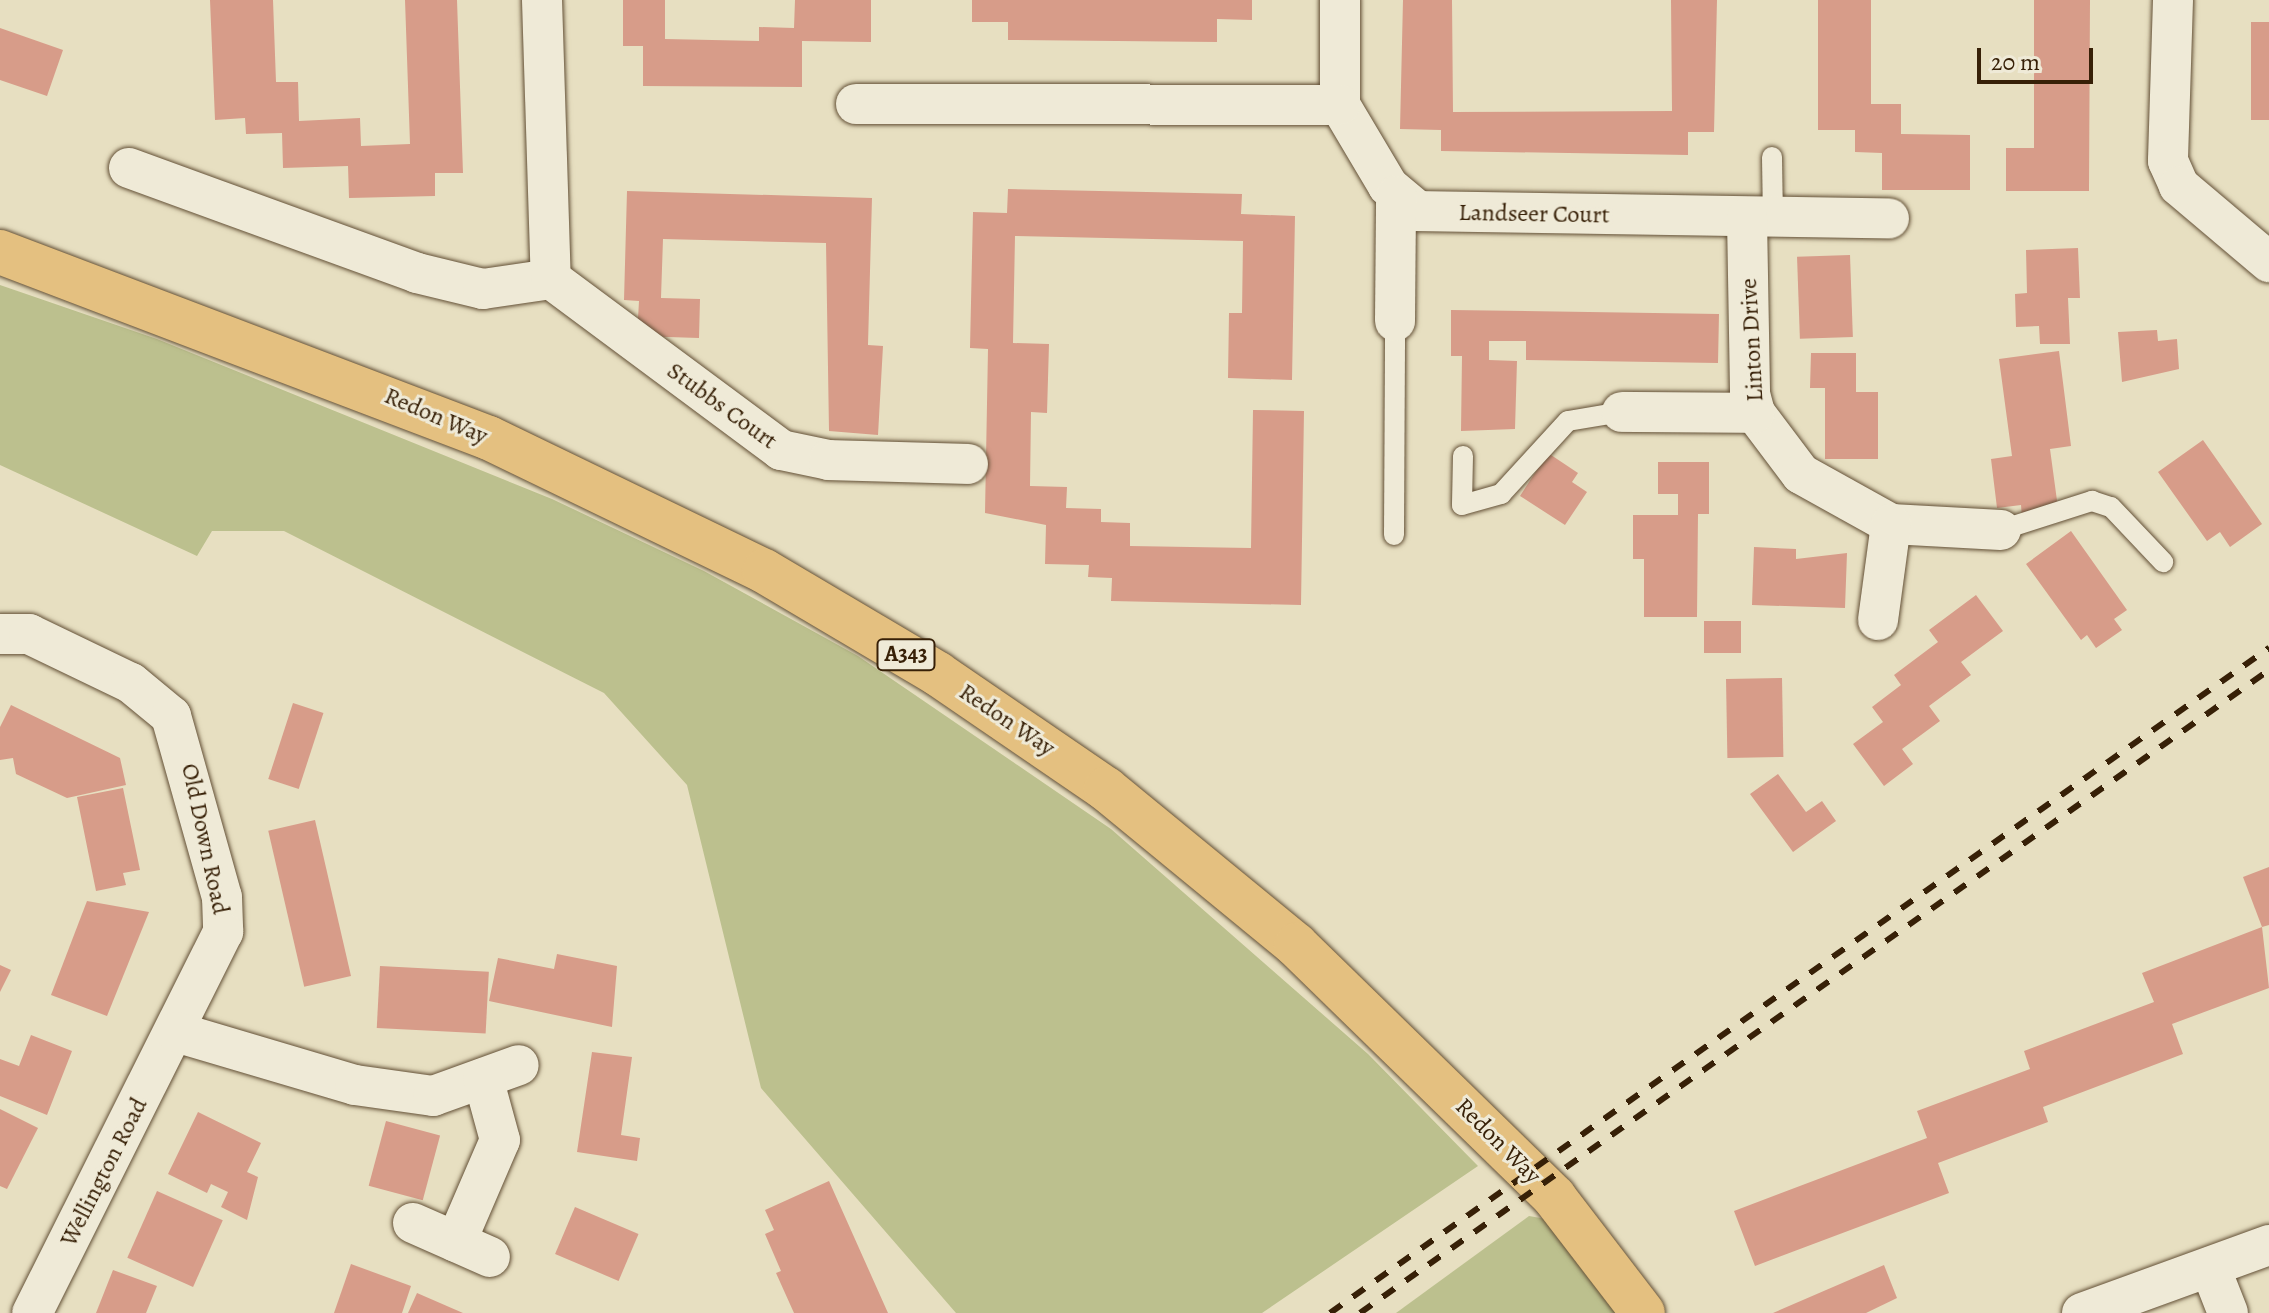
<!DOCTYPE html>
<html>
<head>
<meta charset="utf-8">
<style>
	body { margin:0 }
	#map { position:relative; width:2269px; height:1313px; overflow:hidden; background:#e7dfc1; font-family:Alegreya,serif }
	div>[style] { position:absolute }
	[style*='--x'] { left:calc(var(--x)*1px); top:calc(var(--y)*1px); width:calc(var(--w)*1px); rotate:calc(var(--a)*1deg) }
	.green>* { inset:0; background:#bcc08e }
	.building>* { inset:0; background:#d79c89; transform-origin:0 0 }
	.roads { filter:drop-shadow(0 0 2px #635036) drop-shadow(0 0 2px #635036) }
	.lane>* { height:20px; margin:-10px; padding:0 10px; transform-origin:10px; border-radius:10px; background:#efead7 }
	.street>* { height:40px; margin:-20px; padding:0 20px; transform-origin:20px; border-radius:20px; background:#efead7 }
	.primary>* { height:44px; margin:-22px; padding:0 22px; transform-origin:22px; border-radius:22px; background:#e4c080 }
	.rail>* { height:6px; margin-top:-3px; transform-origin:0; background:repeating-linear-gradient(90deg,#372007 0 14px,transparent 0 28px) }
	span { translate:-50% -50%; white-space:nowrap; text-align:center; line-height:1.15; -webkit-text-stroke:6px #efead7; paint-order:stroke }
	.shield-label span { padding:2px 6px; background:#efead7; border:2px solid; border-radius:6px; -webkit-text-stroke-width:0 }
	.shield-label { font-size:22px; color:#372007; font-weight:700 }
	.street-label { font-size:24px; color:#372007 }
	.scale { position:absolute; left:1977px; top:48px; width:116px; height:36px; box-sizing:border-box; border:4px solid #372007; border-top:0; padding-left:10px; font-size:24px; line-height:28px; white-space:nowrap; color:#372007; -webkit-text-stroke:6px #efead7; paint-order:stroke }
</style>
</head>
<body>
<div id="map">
	<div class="green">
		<i style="clip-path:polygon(0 285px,157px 339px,552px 499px,704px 571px,858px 656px,1111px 829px,1368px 1054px,1478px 1166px,1262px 1313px,956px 1313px,761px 1088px,687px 785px,604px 693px,284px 531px,212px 531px,197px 556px,0 465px)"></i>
		<i style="clip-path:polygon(1529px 1216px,1546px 1219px,1619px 1313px,1396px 1313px)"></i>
	</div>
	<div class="building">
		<i style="clip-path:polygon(210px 0,273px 0,276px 82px,298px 82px,299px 121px,360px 118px,361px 146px,410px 144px,405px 0,457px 0,463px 173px,435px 173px,435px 196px,349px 198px,348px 166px,283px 168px,282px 133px,246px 134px,245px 118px,215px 120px)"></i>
		<i style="clip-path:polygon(623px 0,665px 0,665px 39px,759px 41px,759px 27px,794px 28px,795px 0,871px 0,871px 42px,802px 41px,802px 87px,643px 86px,643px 46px,623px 46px)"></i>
		<i style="clip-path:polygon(972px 0,1252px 0,1252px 20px,1217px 19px,1217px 42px,1008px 40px,1008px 22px,972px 22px)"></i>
		<i style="clip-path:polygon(1403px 0,1452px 0,1453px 112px,1672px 111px,1671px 0,1717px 0,1714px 132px,1688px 132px,1688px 155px,1441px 151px,1441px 130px,1400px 129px)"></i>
		<i style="clip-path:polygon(1818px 0,1871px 0,1871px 104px,1901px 104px,1901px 134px,1970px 135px,1970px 190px,1882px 190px,1882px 153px,1855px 152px,1855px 130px,1818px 130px)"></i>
		<i style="clip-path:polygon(2034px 0,2090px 0,2089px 191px,2006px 191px,2006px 148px,2034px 148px)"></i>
		<i style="left:2251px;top:22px;width:18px;height:98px"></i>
		<i style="clip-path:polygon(0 28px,63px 50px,47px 96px,0 80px)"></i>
		<i style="clip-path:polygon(1008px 189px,1242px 194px,1241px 214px,1295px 216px,1292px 380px,1228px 378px,1229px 313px,1242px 313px,1243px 241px,1015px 236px,1013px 343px,1049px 344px,1047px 413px,1031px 412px,1030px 486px,1067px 487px,1066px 508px,1101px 509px,1101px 522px,1130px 523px,1130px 546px,1251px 548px,1253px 410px,1304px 411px,1301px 605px,1111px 601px,1112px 578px,1088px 577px,1089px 565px,1045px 564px,1046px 525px,985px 513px,988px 349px,970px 348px,973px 212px,1007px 213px)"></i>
		<i style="clip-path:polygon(627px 191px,872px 198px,868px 345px,883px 346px,878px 435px,829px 431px,826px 243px,663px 239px,661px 298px,700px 299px,699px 338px,637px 336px,639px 301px,624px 300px)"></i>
		<i style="clip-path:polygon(2078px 248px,2080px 298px,2068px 298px,2070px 344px,2040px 344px,2039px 326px,2016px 327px,2015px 294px,2027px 293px,2026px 250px)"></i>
		<i style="left:1850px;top:255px;width:82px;height:53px;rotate:88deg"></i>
		<i style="clip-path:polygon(1451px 310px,1719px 314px,1718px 363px,1526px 360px,1526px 341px,1489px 341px,1489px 360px,1517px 361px,1515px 429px,1461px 431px,1462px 356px,1451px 356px)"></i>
		<i style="clip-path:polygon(2157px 330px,2158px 341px,2177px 339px,2179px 369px,2122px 382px,2118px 332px)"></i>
		<i style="clip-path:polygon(2059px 351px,2071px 446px,2050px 449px,2058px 508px,2022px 517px,2021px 505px,1997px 508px,1991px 459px,2012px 456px,1999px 359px)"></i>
		<i style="clip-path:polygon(1811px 353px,1856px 353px,1856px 392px,1878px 392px,1878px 459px,1825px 459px,1825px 388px,1810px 388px)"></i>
		<i style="clip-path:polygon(2203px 440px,2262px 524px,2230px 547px,2220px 532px,2207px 541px,2158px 472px)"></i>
		<i style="clip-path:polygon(1548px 453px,1578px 473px,1572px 482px,1587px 492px,1565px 525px,1520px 496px)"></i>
		<i style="clip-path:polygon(1658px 462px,1709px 462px,1709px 514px,1698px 514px,1697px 617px,1644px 617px,1644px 559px,1633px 559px,1633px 515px,1678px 515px,1678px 494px,1658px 494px)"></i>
		<i style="clip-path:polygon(2071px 531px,2127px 610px,2114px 619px,2122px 630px,2096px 648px,2087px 635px,2081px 640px,2026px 564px)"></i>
		<i style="clip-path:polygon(1754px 547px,1796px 549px,1796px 559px,1847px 553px,1845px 608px,1752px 605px)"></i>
		<i style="clip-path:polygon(1976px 595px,2003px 631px,1961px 662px,1971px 675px,1929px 706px,1940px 721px,1902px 749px,1913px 764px,1884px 786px,1853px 744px,1883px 722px,1872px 707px,1901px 685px,1894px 675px,1938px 642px,1929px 630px)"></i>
		<i style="left:1704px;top:621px;width:37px;height:32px"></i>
		<i style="left:1782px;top:678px;width:79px;height:56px;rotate:89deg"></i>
		<i style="left:293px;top:703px;width:32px;height:80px;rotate:18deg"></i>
		<i style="clip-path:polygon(11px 705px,120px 758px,126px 785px,67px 798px,16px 774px,13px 758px,0 760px,0 727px)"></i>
		<i style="clip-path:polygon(1778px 774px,1806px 812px,1822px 801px,1836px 821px,1793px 852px,1750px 794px)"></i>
		<i style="clip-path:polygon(123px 788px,140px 870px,123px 873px,126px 885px,96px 891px,77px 797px)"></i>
		<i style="left:315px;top:820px;width:160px;height:48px;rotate:77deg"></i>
		<i style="clip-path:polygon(2269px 867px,2269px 925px,2262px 927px,2243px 877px)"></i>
		<i style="clip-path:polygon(87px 901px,149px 912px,107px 1016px,51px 995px)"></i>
		<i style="clip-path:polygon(2262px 927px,2269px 988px,2172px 1024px,2183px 1054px,2043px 1107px,2048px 1122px,1938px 1163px,1949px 1193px,1755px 1266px,1734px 1211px,1927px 1138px,1917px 1111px,2030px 1069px,2024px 1051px,2154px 1002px,2142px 973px)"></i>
		<i style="clip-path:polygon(557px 954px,617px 966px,612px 1027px,489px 1001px,498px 958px,554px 969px)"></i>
		<i style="clip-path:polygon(0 965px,11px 970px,0 992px)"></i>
		<i style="left:380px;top:966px;width:109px;height:62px;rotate:3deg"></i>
		<i style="clip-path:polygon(31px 1035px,72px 1051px,47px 1115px,0 1096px,0 1059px,19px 1066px)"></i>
		<i style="clip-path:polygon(592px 1052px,632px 1057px,621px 1135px,640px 1138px,637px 1161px,577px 1152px)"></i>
		<i style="clip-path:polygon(0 1109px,38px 1128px,7px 1189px,0 1186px)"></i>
		<i style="clip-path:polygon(198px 1112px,261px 1143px,247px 1172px,258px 1177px,247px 1220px,221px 1207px,228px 1192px,211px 1184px,207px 1193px,168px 1174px)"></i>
		<i style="left:386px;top:1121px;width:56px;height:67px;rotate:15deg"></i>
		<i style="clip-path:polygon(829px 1181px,888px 1313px,794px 1313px,776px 1273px,781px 1271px,765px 1234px,774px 1230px,765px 1210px)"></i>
		<i style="left:157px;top:1191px;width:72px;height:73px;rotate:24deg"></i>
		<i style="left:575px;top:1207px;width:69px;height:51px;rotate:23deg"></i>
		<i style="clip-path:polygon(351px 1264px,411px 1286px,402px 1313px,334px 1313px)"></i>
		<i style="clip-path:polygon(1884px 1265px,1897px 1298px,1866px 1313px,1773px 1313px)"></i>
		<i style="clip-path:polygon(113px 1270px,157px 1286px,146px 1313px,96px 1313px)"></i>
		<i style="clip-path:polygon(417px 1293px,463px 1313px,408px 1313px)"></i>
	</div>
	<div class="roads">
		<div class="lane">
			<i style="--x:1772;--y:157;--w:61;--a:89.1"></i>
			<i style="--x:1463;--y:456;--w:49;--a:91.2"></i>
			<i style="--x:1462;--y:505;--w:41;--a:-15.8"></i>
			<i style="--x:1501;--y:494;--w:99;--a:-47.5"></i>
			<i style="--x:1568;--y:421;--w:55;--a:-9.5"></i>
			<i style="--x:2001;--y:530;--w:96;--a:-17.7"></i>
			<i style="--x:2092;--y:501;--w:20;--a:18"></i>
			<i style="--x:2111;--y:507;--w:76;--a:46.6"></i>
			<i style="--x:1394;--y:535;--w:214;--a:-89.7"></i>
		</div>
		<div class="street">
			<i style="--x:542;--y:0;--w:279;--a:88.2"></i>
			<i style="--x:1340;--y:0;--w:105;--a:90"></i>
			<i style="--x:1340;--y:105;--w:94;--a:59.3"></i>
			<i style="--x:1388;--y:186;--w:39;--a:40"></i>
			<i style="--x:1418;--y:211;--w:471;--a:0.9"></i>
			<i style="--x:2173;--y:0;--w:161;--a:91.8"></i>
			<i style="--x:2168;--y:161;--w:27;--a:66"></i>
			<i style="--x:2179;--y:186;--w:118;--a:40.2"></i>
			<i style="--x:856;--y:104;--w:484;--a:0.1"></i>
			<i style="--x:129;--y:168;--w:307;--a:20"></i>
			<i style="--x:417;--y:273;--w:68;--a:13.6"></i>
			<i style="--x:483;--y:289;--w:69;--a:-8.4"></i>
			<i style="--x:551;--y:279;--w:287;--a:36.6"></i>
			<i style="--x:781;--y:450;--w:49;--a:11.8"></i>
			<i style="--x:829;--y:460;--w:139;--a:1.6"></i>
			<i style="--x:1747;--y:218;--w:176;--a:89"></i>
			<i style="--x:1750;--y:394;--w:20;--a:75"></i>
			<i style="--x:1755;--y:413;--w:76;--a:53"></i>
			<i style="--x:1801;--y:474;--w:103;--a:29.1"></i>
			<i style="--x:1891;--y:524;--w:110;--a:3.1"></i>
			<i style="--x:1395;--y:321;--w:125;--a:-89.5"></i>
			<i style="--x:1622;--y:412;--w:133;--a:0.4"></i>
			<i style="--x:1878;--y:620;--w:97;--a:-82.3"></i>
			<i style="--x:0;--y:634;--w:29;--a:0"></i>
			<i style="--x:29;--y:634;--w:113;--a:25.7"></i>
			<i style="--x:131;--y:683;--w:52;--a:39.5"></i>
			<i style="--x:171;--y:716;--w:188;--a:74.3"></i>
			<i style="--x:222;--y:897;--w:35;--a:88"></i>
			<i style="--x:223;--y:932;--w:426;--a:116.6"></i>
			<i style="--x:176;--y:1032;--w:187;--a:16.5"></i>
			<i style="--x:355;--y:1085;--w:79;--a:8"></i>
			<i style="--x:433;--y:1096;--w:91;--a:-19.8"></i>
			<i style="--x:413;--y:1223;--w:84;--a:23.8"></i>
			<i style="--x:456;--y:1242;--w:111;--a:-66.7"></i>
			<i style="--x:500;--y:1140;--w:64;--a:-105.3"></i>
			<i style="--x:2210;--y:1267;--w:49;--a:68.6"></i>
			<i style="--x:2082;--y:1313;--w:199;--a:-20"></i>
		</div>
		<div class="primary">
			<i style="--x:0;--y:252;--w:523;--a:20.83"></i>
			<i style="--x:489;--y:438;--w:305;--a:25.8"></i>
			<i style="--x:764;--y:571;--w:202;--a:30.6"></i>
			<i style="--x:938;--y:674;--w:204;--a:34.4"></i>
			<i style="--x:1106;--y:789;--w:246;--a:39.4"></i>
			<i style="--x:1296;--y:945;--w:361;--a:44.3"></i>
			<i style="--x:1554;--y:1197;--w:146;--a:52.5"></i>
		</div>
	</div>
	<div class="rail">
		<i style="--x:1330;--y:1313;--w:1151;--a:-35.31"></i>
		<i style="--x:1360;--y:1313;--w:1113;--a:-35.27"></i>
	</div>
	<div class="shield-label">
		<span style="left:906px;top:655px">A343</span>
	</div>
	<div class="street-label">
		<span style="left:1534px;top:214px;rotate:1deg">Landseer Court</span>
		<span style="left:1752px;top:340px;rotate:-93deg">Linton Drive</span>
		<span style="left:722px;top:406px;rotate:36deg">Stubbs Court</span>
		<span style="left:436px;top:416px;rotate:23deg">Redon Way</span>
		<span style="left:1007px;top:720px;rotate:34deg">Redon Way</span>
		<span style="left:205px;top:839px;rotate:78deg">Old Down Road</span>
		<span style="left:1498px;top:1141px;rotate:45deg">Redon Way</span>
		<span style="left:104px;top:1172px;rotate:-63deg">Wellington Road</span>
	</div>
	<div class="scale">20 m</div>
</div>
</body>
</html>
